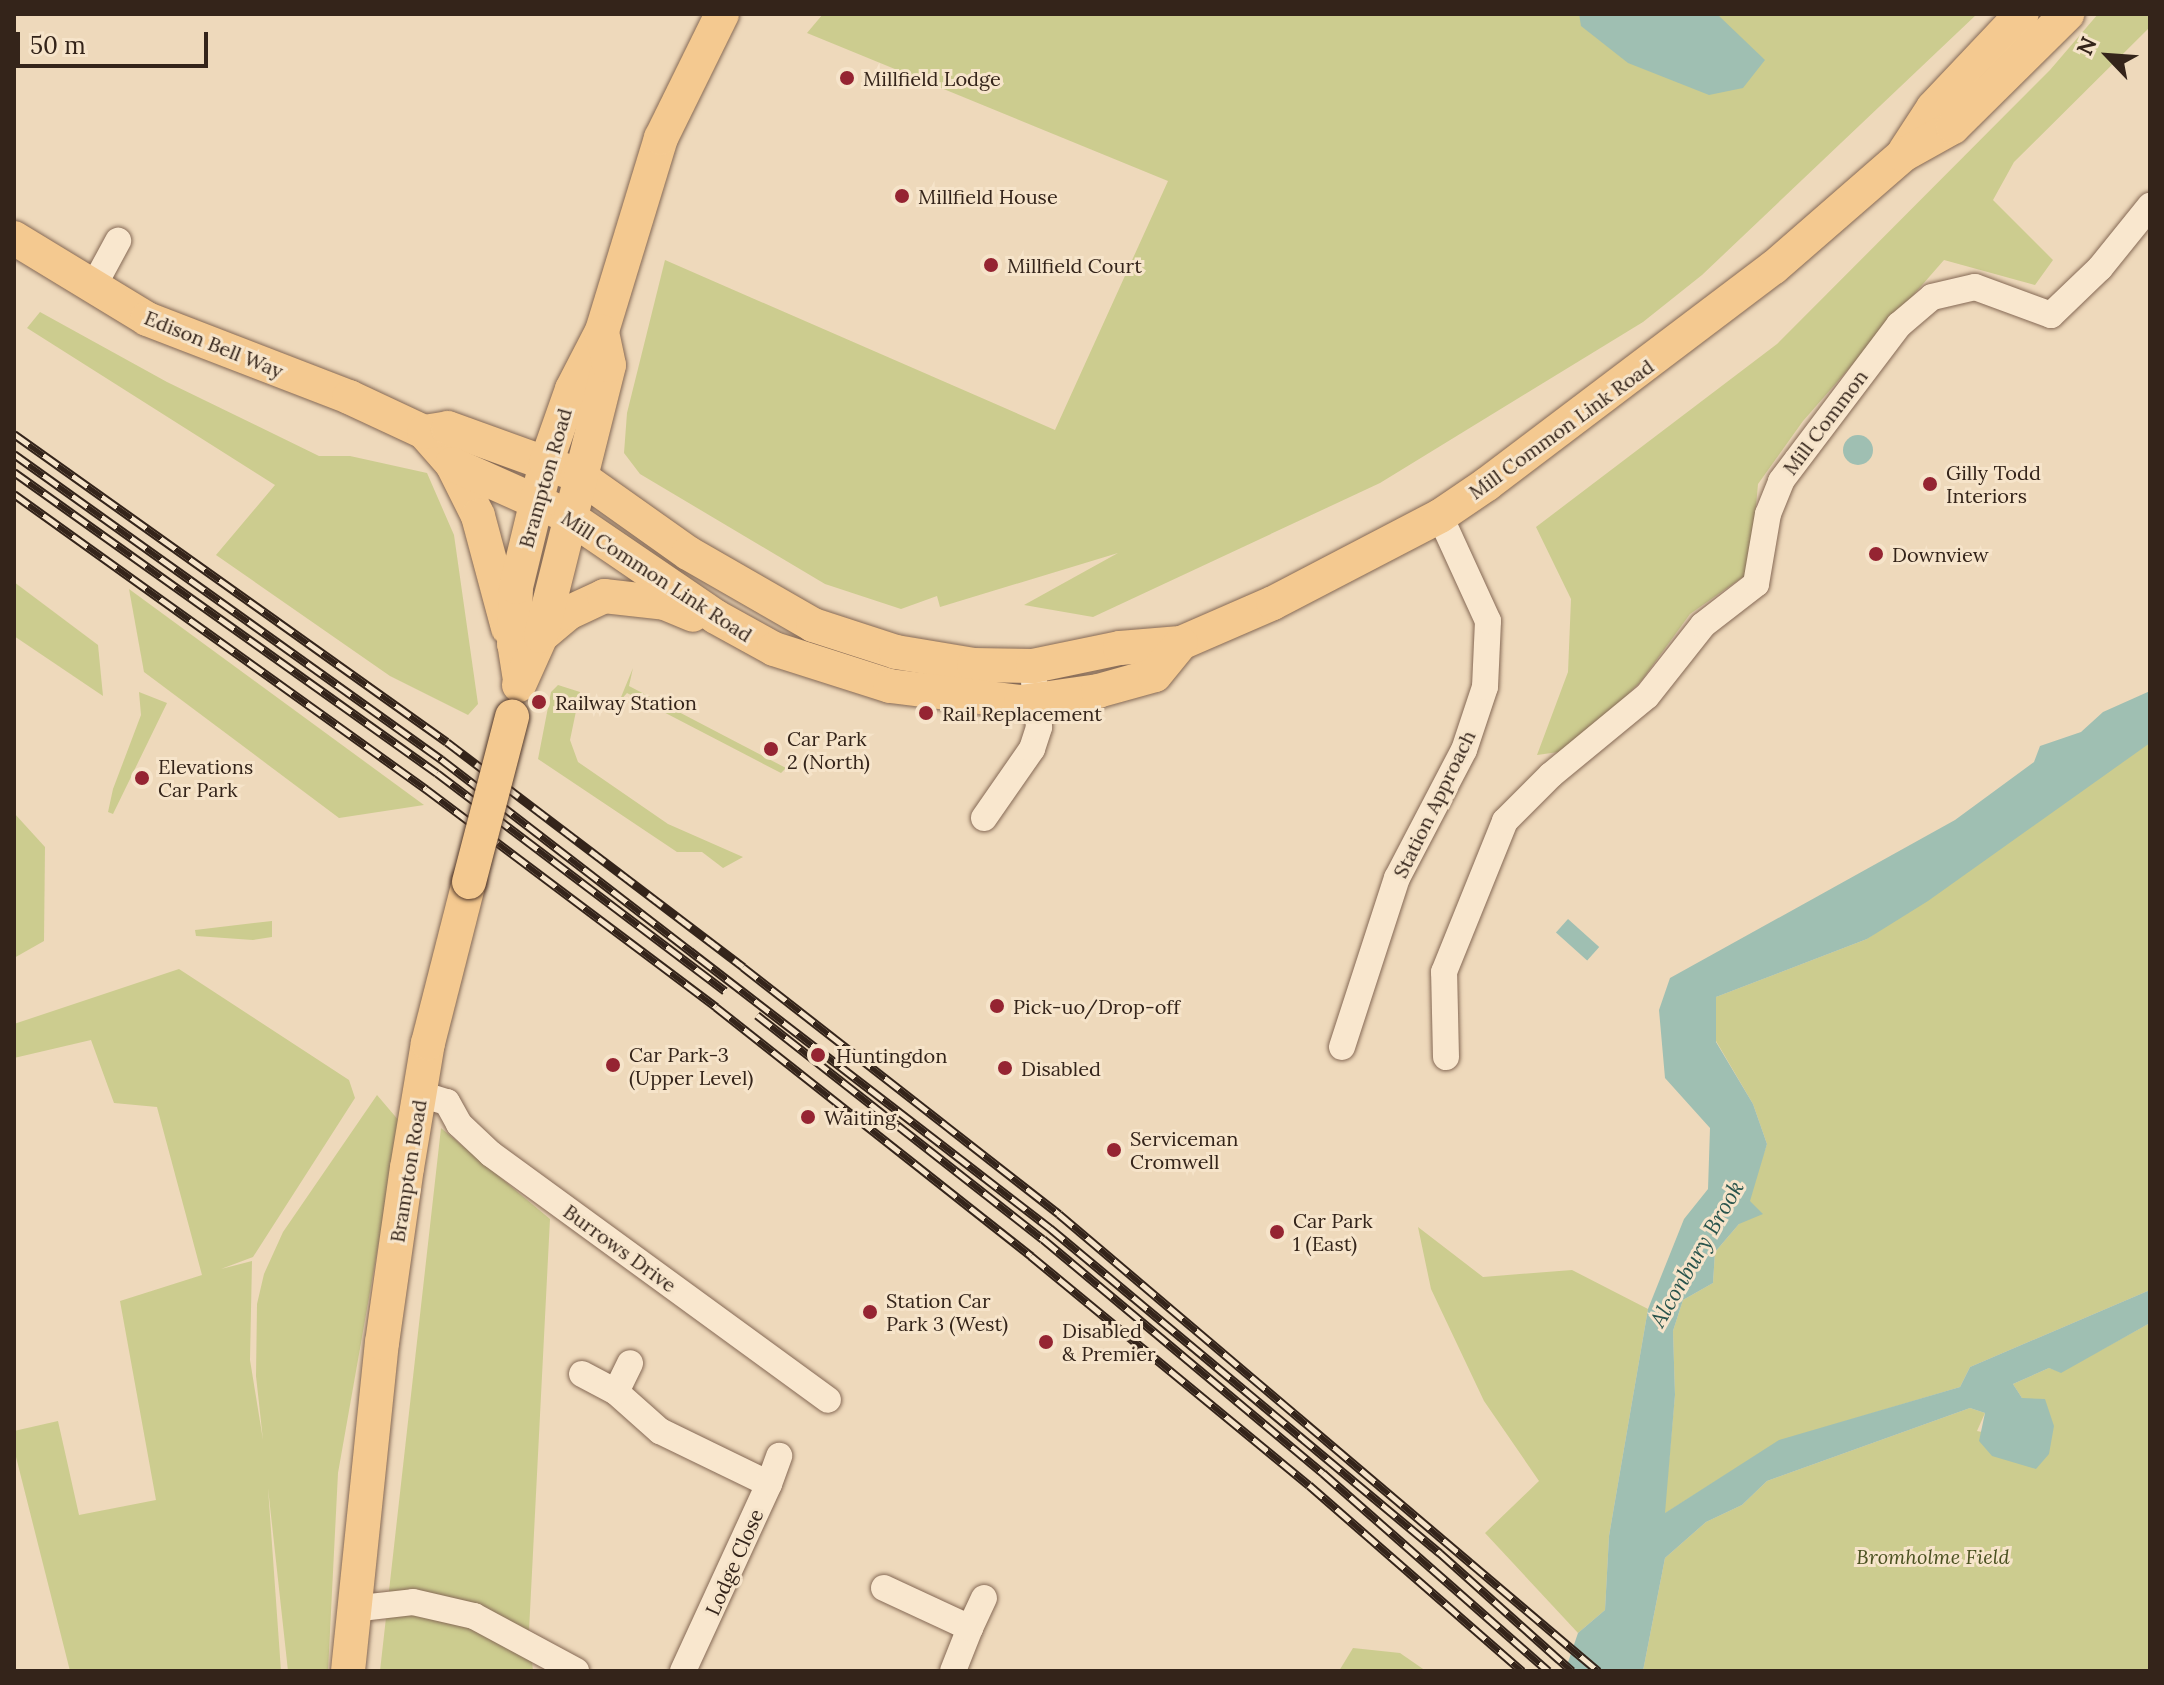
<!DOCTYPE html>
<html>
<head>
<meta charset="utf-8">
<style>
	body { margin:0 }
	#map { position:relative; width:2164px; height:1685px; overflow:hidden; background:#eed9bb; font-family:Lora,serif }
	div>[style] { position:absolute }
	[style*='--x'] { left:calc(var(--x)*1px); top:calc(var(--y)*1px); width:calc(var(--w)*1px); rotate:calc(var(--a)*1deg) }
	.green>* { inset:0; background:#cccc8f }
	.water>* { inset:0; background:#9fbfb2; transform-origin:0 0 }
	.round { border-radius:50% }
	.roads { filter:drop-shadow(0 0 2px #856955) drop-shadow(0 0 2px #856955) }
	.minor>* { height:26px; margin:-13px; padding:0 13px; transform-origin:13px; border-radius:13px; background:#f9e7ce }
	.major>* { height:34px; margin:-17px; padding:0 17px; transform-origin:17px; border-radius:17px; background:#f4c990 }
	.rail>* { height:9px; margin-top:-4.5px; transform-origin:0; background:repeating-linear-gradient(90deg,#f6e4ca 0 18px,#34241a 0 36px); box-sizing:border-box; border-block:2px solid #34241a }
	.bridges { filter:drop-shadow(0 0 2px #52382a) drop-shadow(0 0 2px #52382a) }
	.major-bridge>* { height:34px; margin:-17px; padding:0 17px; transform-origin:17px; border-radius:17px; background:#f4c990 }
	.dots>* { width:22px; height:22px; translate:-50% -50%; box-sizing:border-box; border:4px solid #f6e4ca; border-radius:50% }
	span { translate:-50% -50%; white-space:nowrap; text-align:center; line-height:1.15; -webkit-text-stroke:6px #f6e4ca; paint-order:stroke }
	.poi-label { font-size:20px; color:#34241a }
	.left { translate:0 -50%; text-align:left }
	.street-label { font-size:20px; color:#34241a }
	.park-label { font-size:20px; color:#4a5120; font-style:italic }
	.water-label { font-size:22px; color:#29544c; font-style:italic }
	.frame { position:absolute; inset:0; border:16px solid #34241a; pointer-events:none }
	.north { position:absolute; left:2068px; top:16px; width:80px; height:80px; -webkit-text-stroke:6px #f6e4ca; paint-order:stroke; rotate:295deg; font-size:22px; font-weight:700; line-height:32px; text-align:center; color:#34241a }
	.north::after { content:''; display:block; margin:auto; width:28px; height:36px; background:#34241a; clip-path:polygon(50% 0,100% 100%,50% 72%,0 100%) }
	.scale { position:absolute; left:16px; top:32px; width:192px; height:36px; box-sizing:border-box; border:4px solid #34241a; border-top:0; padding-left:10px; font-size:24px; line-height:28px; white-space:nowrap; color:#34241a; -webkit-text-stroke:6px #f6e4ca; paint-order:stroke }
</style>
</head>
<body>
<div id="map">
	<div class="green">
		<i style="clip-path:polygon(823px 14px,1977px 14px,1702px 275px,1643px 322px,1380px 483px,1093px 617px,1024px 605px,1118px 553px,940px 607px,937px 596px,901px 609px,825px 584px,640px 474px,624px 453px,627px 413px,665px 260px,1055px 430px,1168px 181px,807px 33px)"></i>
		<i style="clip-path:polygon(2098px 14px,2150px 14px,2150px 27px,2014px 162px,1993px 200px,2053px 260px,2035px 285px,1944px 260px,1803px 421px,1758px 484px,1750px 572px,1690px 614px,1642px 680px,1573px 750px,1537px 755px,1568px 672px,1571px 599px,1536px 527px,1777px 344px,2050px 70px)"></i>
		<i style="clip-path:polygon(40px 312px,167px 382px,319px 456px,350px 456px,427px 473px,454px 535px,478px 704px,468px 715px,390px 676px,216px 555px,275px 485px,27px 328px)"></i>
		<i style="clip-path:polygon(14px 582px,98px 645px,103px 696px,14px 636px)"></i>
		<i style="clip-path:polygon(129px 589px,424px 805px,339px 818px,144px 672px)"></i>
		<i style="clip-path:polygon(633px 668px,629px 686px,786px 768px,781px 773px,627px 693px,619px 702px)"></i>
		<i style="clip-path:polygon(558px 685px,580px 692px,570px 740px,578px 762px,668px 824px,743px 857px,723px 868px,702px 852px,677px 852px,538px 759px,551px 692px)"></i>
		<i style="clip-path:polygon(139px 692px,167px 703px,113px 814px,108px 812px,113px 789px,141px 715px)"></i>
		<i style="clip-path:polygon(2150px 739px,2150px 1290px,1970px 1367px,1960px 1387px,1779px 1441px,1664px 1514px,1675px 1395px,1673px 1331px,1683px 1300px,1713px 1283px,1715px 1252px,1739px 1224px,1767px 1144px,1753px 1104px,1716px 1041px,1716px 997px,1867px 939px)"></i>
		<i style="clip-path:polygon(14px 813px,45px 847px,44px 941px,14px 958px)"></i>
		<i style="clip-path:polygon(272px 921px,272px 937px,253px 940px,196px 936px,195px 930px)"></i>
		<i style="clip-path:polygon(179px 969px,349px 1080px,355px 1098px,253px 1257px,221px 1269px,252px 1261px,250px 1360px,263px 1440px,256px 1376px,257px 1304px,264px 1274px,283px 1232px,377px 1095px,400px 1122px,338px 1473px,328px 1671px,288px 1671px,268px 1488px,281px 1671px,70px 1671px,14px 1449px,14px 1431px,58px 1421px,79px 1515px,156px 1500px,120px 1301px,202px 1275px,157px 1107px,114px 1103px,91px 1040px,14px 1058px,14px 1024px)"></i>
		<i style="clip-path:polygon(441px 1128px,550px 1219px,529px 1631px,533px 1671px,380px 1671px)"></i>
		<i style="clip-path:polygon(1418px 1227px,1483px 1277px,1572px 1270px,1648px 1309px,1609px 1536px,1605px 1610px,1578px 1633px,1485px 1533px,1539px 1481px,1484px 1401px,1431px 1289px)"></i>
		<i style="clip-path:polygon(2150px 1323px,2150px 1671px,1643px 1671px,1665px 1558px,1706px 1522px,1742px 1505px,1767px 1481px,1970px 1408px,1985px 1413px,1977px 1431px,1982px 1432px,2022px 1398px,2013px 1384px,2049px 1368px,2061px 1372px)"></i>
		<i style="clip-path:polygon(1353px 1648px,1400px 1653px,1426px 1671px,1339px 1671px)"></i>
	</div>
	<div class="water">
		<i style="clip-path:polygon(1579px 14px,1717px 14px,1765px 60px,1743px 88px,1709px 95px,1628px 63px,1581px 26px)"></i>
		<i class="round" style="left:1843px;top:435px;width:30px;height:30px"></i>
		<i style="clip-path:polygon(2150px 691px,2150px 743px,1928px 901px,1867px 939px,1716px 997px,1716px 1042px,1753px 1104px,1767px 1144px,1750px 1201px,1763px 1214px,1739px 1224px,1715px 1252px,1713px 1283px,1683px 1300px,1673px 1331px,1675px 1395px,1665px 1513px,1779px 1440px,1960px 1387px,1970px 1367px,2150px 1290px,2150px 1323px,2061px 1373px,2049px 1368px,2013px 1384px,2022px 1398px,2045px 1399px,2054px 1426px,2049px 1454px,2036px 1469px,1992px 1456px,1979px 1441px,1985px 1413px,1970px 1408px,1767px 1481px,1742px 1505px,1706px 1522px,1665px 1558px,1643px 1671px,1565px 1671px,1578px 1633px,1605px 1610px,1609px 1536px,1648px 1309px,1684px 1219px,1708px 1189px,1710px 1128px,1665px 1078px,1659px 1010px,1670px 978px,1955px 820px,2034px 762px,2040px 746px,2081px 732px,2103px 712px)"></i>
		<i style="left:1568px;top:919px;width:42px;height:18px;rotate:42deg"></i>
	</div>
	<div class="roads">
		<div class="minor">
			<i style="--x:92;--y:289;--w:55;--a:-61.6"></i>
			<i style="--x:984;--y:818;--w:84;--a:-55.2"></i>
			<i style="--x:1032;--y:749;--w:23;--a:-72"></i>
			<i style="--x:1039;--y:727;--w:45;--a:-96.3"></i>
			<i style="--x:1342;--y:1047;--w:178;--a:-72"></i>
			<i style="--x:1397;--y:878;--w:144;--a:-62.4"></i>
			<i style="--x:1464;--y:750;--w:66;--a:-71.6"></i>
			<i style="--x:1485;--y:687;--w:66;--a:-87.4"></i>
			<i style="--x:1488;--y:621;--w:115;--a:-114.6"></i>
			<i style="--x:1446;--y:1057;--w:85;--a:-91.3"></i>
			<i style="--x:1444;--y:972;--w:163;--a:-68"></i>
			<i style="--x:1505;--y:821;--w:65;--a:-45"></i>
			<i style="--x:1551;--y:775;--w:124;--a:-39.5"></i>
			<i style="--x:1647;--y:696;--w:90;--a:-51.7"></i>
			<i style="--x:1703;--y:625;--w:67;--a:-37.7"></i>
			<i style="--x:1756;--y:584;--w:71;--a:-80.3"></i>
			<i style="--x:1768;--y:514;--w:35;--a:-68"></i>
			<i style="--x:1781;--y:481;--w:196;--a:-52.9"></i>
			<i style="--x:1899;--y:325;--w:43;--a:-40.3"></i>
			<i style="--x:1932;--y:297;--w:44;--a:-13.1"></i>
			<i style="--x:1975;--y:287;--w:81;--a:20.2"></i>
			<i style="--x:2051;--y:315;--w:68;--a:-43.8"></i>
			<i style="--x:2100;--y:268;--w:80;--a:-51.1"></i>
			<i style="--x:420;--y:1094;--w:28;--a:17"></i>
			<i style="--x:447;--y:1102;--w:25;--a:61"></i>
			<i style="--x:459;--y:1124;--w:44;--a:43.2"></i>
			<i style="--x:491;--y:1154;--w:417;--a:36.1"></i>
			<i style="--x:582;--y:1374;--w:38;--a:28"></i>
			<i style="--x:616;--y:1392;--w:59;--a:41.6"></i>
			<i style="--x:660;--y:1431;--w:121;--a:25.9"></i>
			<i style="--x:769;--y:1484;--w:206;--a:114.7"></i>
			<i style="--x:616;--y:1392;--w:32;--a:-64"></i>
			<i style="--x:769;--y:1484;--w:30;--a:-70"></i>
			<i style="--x:884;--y:1588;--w:95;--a:24.9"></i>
			<i style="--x:970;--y:1628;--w:46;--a:111.6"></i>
			<i style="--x:352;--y:1609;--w:61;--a:-6.5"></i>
			<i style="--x:413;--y:1602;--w:63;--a:12.9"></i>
			<i style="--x:474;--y:1616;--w:116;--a:28.3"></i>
			<i style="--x:970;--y:1628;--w:33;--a:-65"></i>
		</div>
		<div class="major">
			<i style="--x:1905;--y:151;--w:51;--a:-56.9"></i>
			<i style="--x:1933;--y:108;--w:129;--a:-46.6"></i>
			<i style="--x:14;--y:238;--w:156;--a:31.3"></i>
			<i style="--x:147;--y:319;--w:217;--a:21.1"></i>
			<i style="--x:349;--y:397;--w:83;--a:25"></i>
			<i style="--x:424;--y:432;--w:43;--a:48.8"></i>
			<i style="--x:452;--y:464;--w:58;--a:63.4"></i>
			<i style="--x:478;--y:516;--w:116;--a:75"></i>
			<i style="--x:424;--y:432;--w:24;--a:-9"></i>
			<i style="--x:448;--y:428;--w:138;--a:19.9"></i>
			<i style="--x:578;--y:475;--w:135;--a:35.3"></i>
			<i style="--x:688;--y:553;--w:144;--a:29.9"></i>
			<i style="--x:813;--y:625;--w:87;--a:18"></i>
			<i style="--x:896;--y:652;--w:79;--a:9.5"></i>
			<i style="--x:974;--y:665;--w:59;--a:1"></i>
			<i style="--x:1033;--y:666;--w:89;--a:-11.7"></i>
			<i style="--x:1120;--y:648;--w:61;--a:-4.7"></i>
			<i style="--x:1181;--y:643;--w:100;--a:-23.5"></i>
			<i style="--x:1273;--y:603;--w:188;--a:-27.5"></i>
			<i style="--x:1440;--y:516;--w:57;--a:-34.2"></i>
			<i style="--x:1487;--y:484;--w:358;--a:-37.1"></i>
			<i style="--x:1773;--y:268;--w:172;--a:-41"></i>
			<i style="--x:1903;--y:155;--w:57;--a:-29.2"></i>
			<i style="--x:1953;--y:127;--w:161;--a:-44.7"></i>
			<i style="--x:452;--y:464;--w:127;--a:24.1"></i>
			<i style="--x:568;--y:516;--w:179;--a:34.3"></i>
			<i style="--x:716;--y:617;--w:66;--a:28.9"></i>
			<i style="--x:774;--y:649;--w:122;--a:17.7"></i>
			<i style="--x:890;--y:686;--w:132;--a:7"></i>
			<i style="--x:1021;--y:702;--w:78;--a:-8.1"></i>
			<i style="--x:1098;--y:691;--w:59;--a:-15.7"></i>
			<i style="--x:1155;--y:675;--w:41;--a:-50.9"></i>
			<i style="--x:541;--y:636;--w:35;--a:-40"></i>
			<i style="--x:568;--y:613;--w:40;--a:-25"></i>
			<i style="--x:604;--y:596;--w:61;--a:6.5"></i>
			<i style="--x:665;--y:603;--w:30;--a:23"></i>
			<i style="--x:520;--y:680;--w:36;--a:-99"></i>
			<i style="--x:514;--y:644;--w:57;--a:-88"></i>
			<i style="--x:516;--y:587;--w:128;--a:-76.4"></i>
			<i style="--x:546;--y:463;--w:78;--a:-70.6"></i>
			<i style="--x:572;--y:389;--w:65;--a:-62.7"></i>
			<i style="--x:602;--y:331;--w:202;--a:-73"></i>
			<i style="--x:661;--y:138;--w:138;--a:-63.8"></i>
			<i style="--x:519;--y:685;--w:54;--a:-65.8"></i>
			<i style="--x:541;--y:636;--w:279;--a:-75.9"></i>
			<i style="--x:609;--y:365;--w:34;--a:-102"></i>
			<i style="--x:348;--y:1671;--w:330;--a:-84.1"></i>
			<i style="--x:382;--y:1343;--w:177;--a:-81.9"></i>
			<i style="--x:407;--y:1168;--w:127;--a:-80.5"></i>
			<i style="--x:428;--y:1043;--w:166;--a:-75.7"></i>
		</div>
	</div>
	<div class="rail">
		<i style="--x:14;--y:434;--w:531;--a:35.42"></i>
		<i style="--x:447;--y:742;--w:372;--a:37.2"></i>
		<i style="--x:743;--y:967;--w:401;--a:38"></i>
		<i style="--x:1059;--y:1214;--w:707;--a:40.29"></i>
		<i style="--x:14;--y:454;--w:525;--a:35.54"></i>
		<i style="--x:441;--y:759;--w:769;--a:37.6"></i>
		<i style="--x:1050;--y:1228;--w:508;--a:39.81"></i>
		<i style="--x:1440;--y:1553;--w:177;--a:41.8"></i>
		<i style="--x:14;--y:472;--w:519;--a:35.44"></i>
		<i style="--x:437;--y:773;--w:361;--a:37.1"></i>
		<i style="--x:14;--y:494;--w:507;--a:35.6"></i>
		<i style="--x:426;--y:789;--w:363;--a:36.9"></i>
		<i style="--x:716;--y:1007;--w:402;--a:38.3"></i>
		<i style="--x:1031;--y:1256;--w:360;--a:39.5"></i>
		<i style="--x:1309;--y:1485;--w:283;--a:41.1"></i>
		<i style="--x:757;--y:1015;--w:363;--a:38.1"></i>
		<i style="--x:1043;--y:1239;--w:365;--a:39.9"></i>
		<i style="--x:1323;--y:1473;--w:300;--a:41.3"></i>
	</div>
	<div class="bridges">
		<div class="major-bridge">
			<i style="--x:469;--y:882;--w:171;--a:-75.4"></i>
		</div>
	</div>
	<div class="dots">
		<i style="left:847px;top:78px;background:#952432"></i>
		<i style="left:902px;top:196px;background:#952432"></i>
		<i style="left:991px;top:265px;background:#952432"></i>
		<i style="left:1930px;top:484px;background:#952432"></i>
		<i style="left:1876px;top:554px;background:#952432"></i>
		<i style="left:539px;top:702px;background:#952432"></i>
		<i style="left:926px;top:713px;background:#952432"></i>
		<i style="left:771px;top:749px;background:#952432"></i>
		<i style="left:142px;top:778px;background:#952432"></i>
		<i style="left:997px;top:1006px;background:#952432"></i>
		<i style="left:818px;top:1055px;background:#952432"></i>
		<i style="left:613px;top:1065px;background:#952432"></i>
		<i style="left:1005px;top:1068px;background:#952432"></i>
		<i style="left:808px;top:1117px;background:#952432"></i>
		<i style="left:1114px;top:1150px;background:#952432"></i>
		<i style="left:1277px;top:1232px;background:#952432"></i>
		<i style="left:870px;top:1312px;background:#952432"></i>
		<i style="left:1046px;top:1342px;background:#952432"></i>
	</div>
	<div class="poi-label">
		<span class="left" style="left:863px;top:78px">Millfield Lodge</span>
		<span class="left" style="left:918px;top:196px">Millfield House</span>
		<span class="left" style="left:1007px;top:265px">Millfield Court</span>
		<span class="left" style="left:1946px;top:484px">Gilly Todd<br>Interiors</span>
		<span class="left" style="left:1892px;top:554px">Downview</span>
		<span class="left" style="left:555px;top:702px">Railway Station</span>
		<span class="left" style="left:942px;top:713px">Rail Replacement</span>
		<span class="left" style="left:787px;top:750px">Car Park<br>2 (North)</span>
		<span class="left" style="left:158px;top:778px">Elevations<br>Car Park</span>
		<span class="left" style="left:1013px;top:1006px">Pick-uo/Drop-off</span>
		<span class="left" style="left:629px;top:1066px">Car Park-3<br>(Upper Level)</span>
		<span class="left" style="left:836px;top:1055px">Huntingdon</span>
		<span class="left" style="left:1021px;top:1068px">Disabled</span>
		<span class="left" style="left:824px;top:1117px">Waiting</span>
		<span class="left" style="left:1130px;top:1150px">Serviceman<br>Cromwell</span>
		<span class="left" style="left:1293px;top:1232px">Car Park<br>1 (East)</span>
		<span class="left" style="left:886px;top:1312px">Station Car<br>Park 3 (West)</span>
		<span class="left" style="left:1062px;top:1342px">Disabled<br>&amp; Premier</span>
	</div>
	<div class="street-label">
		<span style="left:214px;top:344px;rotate:22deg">Edison Bell Way</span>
		<span style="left:1825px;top:422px;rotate:-53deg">Mill Common</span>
		<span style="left:1561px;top:429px;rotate:-36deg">Mill Common Link Road</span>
		<span style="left:545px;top:478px;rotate:-74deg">Brampton Road</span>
		<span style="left:657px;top:576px;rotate:33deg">Mill Common Link Road</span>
		<span style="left:1434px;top:804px;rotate:-64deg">Station Approach</span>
		<span style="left:408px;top:1171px;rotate:-81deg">Brampton Road</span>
		<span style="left:620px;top:1248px;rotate:36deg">Burrows Drive</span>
		<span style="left:734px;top:1562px;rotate:-66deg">Lodge Close</span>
	</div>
	<div class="park-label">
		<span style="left:1933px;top:1556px">Bromholme Field</span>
	</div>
	<div class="water-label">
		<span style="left:1697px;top:1254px;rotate:-60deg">Alconbury Brook</span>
	</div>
	<div class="frame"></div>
	<div class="north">N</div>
	<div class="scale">50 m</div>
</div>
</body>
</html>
